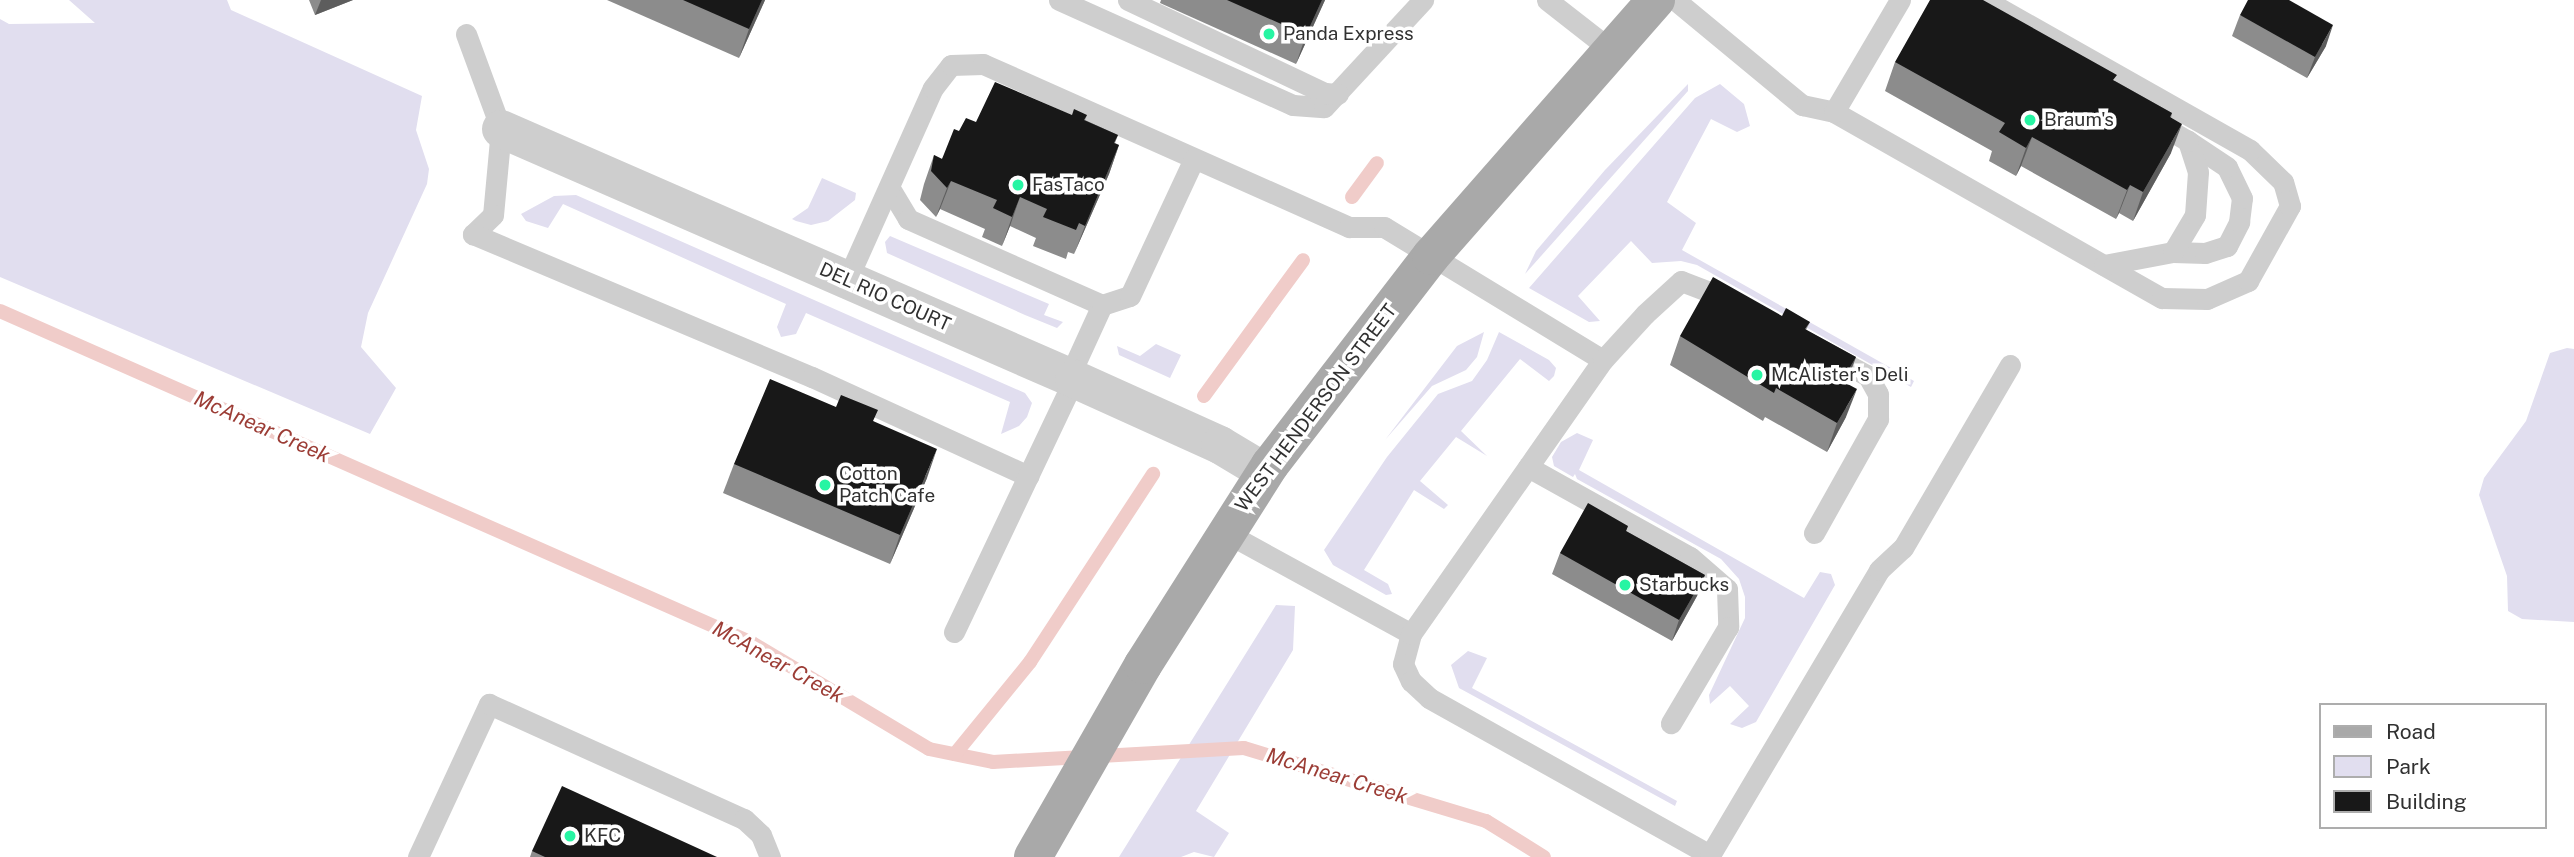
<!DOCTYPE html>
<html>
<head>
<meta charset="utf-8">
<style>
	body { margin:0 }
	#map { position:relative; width:2574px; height:857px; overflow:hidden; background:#fff; font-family:"Public Sans",sans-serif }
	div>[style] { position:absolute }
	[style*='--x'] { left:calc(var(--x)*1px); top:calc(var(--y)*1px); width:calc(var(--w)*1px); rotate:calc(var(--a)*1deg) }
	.green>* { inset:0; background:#e1deef }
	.stream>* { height:14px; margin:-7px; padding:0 7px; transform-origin:7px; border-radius:7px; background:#f0ccc9 }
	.lane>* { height:21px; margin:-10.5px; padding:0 10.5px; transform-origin:10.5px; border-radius:10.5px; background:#cecece }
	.street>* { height:38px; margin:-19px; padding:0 19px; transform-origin:19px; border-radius:19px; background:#cecece }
	.primary>* { height:38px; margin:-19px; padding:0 19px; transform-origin:19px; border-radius:19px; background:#a9a9a9 }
	.wall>* { inset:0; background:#8c8c8c }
	.shaded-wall>* { inset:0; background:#5d5d5d }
	.building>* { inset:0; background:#181818 }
	.dots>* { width:19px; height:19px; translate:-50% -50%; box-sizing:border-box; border:4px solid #fff; border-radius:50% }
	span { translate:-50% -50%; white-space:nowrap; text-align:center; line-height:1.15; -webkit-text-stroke:7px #fff; paint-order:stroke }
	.poi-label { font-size:19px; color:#313131 }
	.left { translate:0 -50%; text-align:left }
	.street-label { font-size:19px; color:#313131 }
	.water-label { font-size:21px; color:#9c3d36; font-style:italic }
	.legend { position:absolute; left:2319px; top:703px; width:228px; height:126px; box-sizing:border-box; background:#fff; border:2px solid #adadad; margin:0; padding:9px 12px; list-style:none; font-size:21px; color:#313131 }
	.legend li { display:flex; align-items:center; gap:14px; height:35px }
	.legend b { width:35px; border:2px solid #adadad }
</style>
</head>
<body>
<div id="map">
	<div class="green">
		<i style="clip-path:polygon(69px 0,227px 0,231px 10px,422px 96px,416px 130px,429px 169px,427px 184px,368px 313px,361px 347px,396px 388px,370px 434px,0 277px,0 19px,9px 24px,95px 23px)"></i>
		<i style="clip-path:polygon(1688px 84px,1688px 91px,1525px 274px,1536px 251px,1605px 170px)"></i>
		<i style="clip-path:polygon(1720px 84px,1744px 104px,1750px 126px,1737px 132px,1711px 119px,1667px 202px,1696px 223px,1682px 250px,1914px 381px,1911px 387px,1697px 265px,1681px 261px,1652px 263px,1631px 241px,1578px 296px,1600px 321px,1589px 322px,1529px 288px,1695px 98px)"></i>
		<i style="clip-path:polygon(822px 178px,856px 193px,855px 200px,828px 221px,811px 225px,796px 221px,792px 219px,808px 208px)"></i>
		<i style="clip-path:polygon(576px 195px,1025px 393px,1032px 403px,1027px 417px,1019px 426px,1001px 434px,1010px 402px,806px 313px,796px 334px,781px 337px,777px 327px,786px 304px,563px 204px,548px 228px,526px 221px,521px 214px,554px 196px)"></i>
		<i style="clip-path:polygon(890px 236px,1049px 304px,1044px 315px,1063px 322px,1057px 328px,1025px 315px,887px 253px,885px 242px)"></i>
		<i style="clip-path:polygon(1484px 332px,1477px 357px,1466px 370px,1432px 386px,1385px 440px,1457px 346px)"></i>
		<i style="clip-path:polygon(1499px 332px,1549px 360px,1556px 368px,1554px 376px,1549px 381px,1520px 359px,1461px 431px,1487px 456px,1456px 437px,1420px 481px,1448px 505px,1444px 509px,1414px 490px,1364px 570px,1388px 584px,1392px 594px,1386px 595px,1333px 565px,1324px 550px,1387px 457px,1438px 394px,1472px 381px,1487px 360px)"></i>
		<i style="clip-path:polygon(1156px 344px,1181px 355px,1170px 378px,1119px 355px,1117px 346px,1140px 356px)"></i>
		<i style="clip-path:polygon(2567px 348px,2574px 349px,2574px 622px,2522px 619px,2508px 611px,2507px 576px,2479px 495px,2484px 478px,2526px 421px,2550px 353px)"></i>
		<i style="clip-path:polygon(1577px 433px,1593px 440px,1579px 470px,1804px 598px,1820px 572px,1831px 574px,1835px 585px,1756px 722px,1742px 728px,1730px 724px,1749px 706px,1730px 686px,1710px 704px,1709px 695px,1745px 618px,1745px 597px,1739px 579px,1721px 559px,1577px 479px,1575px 474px,1573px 477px,1554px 466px,1552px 457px,1561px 442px)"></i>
		<i style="clip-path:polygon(1276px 605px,1295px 606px,1293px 650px,1196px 811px,1229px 833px,1214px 857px,1194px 852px,1181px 857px,1119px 857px)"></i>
		<i style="clip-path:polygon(1468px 651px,1487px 658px,1472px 688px,1677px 801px,1675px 806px,1459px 688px,1451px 665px)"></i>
	</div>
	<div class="stream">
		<i style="--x:1352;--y:197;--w:42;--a:-53.7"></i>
		<i style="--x:0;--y:311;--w:822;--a:23.82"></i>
		<i style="--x:752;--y:643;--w:206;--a:30.9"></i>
		<i style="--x:929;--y:749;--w:65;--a:11.5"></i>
		<i style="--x:993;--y:762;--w:251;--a:-3.2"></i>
		<i style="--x:1244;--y:748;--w:253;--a:16.8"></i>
		<i style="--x:1486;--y:821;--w:68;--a:31.8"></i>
		<i style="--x:1204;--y:396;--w:168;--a:-53.9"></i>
		<i style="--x:955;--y:754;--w:119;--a:-50.8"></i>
		<i style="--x:1030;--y:662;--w:225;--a:-56.8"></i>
	</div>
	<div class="lane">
		<i style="--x:1059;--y:0;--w:256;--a:24.2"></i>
		<i style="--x:1293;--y:105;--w:31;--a:4"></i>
		<i style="--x:1324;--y:107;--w:146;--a:-47.2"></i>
		<i style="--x:1128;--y:0;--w:218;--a:25.3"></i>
		<i style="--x:1325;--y:93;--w:13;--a:4"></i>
		<i style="--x:1547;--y:0;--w:81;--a:38"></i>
		<i style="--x:1675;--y:0;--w:165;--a:39.6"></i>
		<i style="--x:1802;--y:105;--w:33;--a:12"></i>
		<i style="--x:1834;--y:112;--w:377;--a:29.6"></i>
		<i style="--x:2162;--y:298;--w:45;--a:1.3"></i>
		<i style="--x:2207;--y:299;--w:45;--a:-23.7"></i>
		<i style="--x:2248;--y:281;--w:86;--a:-60.8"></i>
		<i style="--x:2290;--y:206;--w:25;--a:-106"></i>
		<i style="--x:2283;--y:182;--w:46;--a:-135.9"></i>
		<i style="--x:2250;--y:150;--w:305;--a:-150.5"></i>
		<i style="--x:466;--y:34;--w:101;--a:69.8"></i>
		<i style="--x:501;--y:129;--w:86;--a:95.3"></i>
		<i style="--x:493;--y:215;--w:28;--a:136"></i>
		<i style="--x:473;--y:234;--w:368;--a:22.9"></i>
		<i style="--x:812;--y:377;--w:238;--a:24.6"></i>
		<i style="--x:1834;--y:112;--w:130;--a:-59.5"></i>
		<i style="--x:889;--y:187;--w:37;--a:59"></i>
		<i style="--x:908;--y:219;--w:212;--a:23.9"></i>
		<i style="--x:2173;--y:252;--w:32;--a:2"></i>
		<i style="--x:2205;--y:253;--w:23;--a:-18"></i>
		<i style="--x:2227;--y:246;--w:27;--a:-63"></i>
		<i style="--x:2239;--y:222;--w:24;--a:-83"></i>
		<i style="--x:2242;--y:198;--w:34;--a:-116"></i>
		<i style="--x:2227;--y:167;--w:47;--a:-146.3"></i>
		<i style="--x:2104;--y:265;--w:70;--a:-10.7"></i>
		<i style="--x:2173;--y:252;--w:43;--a:-59.3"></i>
		<i style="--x:2195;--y:215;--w:43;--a:-86"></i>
		<i style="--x:2198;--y:172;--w:33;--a:-108"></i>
		<i style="--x:2188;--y:141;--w:39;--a:-150"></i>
		<i style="--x:847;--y:280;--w:210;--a:-65.9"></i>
		<i style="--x:933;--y:88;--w:29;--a:-52"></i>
		<i style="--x:951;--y:65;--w:32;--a:-2"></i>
		<i style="--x:983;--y:64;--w:401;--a:24"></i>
		<i style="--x:1349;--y:227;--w:35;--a:0"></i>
		<i style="--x:1384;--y:227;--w:256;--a:31.3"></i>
		<i style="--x:1069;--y:377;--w:79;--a:-65.4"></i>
		<i style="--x:1102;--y:305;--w:29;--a:-18"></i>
		<i style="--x:1130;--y:296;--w:151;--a:-65"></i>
		<i style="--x:1528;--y:467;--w:185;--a:29.1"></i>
		<i style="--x:1690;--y:557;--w:49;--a:40.9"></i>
		<i style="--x:1727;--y:589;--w:38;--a:88"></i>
		<i style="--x:1728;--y:627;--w:112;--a:120.7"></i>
		<i style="--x:1225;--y:532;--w:212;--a:28.7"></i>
		<i style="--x:1411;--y:634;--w:31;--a:105"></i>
		<i style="--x:1403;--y:664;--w:19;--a:65"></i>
		<i style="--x:1411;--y:681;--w:25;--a:43"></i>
		<i style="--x:1429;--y:698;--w:322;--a:29.2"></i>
		<i style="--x:1710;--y:855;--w:331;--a:-59.3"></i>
		<i style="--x:1879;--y:570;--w:33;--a:-43"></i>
		<i style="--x:1903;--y:548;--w:212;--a:-59.7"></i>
		<i style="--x:1814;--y:533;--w:131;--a:-60.7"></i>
		<i style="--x:1878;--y:419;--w:25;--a:-90"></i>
		<i style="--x:1878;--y:394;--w:21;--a:-119"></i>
		<i style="--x:1868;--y:376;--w:46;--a:-151.2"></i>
		<i style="--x:954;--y:632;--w:280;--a:-64.6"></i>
		<i style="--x:1411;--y:634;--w:335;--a:-55"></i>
		<i style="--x:1603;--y:360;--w:62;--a:-47.6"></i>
		<i style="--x:1645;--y:314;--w:49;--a:-42.5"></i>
		<i style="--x:1681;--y:281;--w:56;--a:21"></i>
		<i style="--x:418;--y:857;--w:169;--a:-65.1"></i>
		<i style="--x:489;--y:704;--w:280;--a:24.3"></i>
		<i style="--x:744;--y:819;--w:23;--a:43"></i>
		<i style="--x:761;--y:835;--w:24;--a:68"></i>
	</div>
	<div class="street">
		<i style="--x:501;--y:129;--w:625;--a:23.57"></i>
		<i style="--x:1074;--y:379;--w:160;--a:24.3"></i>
		<i style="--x:1220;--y:445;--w:52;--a:31"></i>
	</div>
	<div class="primary">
		<i style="--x:1033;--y:857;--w:221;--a:-60.2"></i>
		<i style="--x:1143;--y:665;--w:237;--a:-57.6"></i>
		<i style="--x:1270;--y:465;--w:264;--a:-52.4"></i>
		<i style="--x:1431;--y:256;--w:341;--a:-48.7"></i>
	</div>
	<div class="wall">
		<i style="clip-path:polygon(309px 0,353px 0,315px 15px)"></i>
		<i style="clip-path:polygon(607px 0,765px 0,739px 58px)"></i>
		<i style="clip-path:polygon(1161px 0,1325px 0,1296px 64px,1160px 3px)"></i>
		<i style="clip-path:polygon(2240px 15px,2326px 46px,2307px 78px,2232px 36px)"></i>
		<i style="clip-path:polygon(1895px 62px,2115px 81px,2172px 113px,2171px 118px,2171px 153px,2133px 221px,2119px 213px,2116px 219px,2021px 166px,2016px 176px,1989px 161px,1992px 151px,1885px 91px)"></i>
		<i style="clip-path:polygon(1072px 115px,1087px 115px,1085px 120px,1118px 135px,1115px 143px,1119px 145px,1109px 174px,1074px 254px,1068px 252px,1066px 259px,1033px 246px,1036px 238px,1010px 226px,1002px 246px,982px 237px,985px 229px,940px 209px,936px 217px,920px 200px,924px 184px,934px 155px,942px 159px,959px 131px,976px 122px)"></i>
		<i style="clip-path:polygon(1782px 316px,1810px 322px,1806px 330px,1856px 357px,1846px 383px,1846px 417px,1827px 452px,1765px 417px,1763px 421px,1670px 365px,1680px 336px)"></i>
		<i style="clip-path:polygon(836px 407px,873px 421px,927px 478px,890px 564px,723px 493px,734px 464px)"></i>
		<i style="clip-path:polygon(1628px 526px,1626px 531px,1705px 575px,1697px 596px,1672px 641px,1552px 574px,1560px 553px)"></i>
		<i style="clip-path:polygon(532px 851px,717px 857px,530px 857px)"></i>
	</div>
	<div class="shaded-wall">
		<i style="clip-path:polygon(321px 0,353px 0,315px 15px)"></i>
		<i style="clip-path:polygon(762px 0,765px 0,739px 58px,749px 29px)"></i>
		<i style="clip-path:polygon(1322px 0,1325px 0,1296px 64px,1306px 35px)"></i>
		<i style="clip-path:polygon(2333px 25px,2326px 46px,2307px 78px,2315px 57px)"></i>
		<i style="clip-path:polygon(2182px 124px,2171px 153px,2133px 221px,2143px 192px)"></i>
		<i style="clip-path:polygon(2032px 137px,2021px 166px,2016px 176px,2026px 148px)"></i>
		<i style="clip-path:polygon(1119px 145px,1109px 174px,1074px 254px,1085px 226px)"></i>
		<i style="clip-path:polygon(951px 181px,940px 209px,936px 217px,947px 188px)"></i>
		<i style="clip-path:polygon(2130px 185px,2119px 213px,2116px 219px,2127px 190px)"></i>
		<i style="clip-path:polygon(1020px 197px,1010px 226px,1002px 246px,1012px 217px)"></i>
		<i style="clip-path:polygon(1856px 357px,1845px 386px,1842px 381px)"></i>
		<i style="clip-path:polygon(1857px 389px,1846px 417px,1827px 452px,1837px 423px)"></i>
		<i style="clip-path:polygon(937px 449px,927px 478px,890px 564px,900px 535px)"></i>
		<i style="clip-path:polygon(1705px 575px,1697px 596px,1672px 641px,1679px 620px)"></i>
	</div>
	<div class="building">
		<i style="clip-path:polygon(683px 0,762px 0,749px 29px)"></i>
		<i style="clip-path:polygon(1227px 0,1322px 0,1306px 35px)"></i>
		<i style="clip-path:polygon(1930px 0,1983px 0,2117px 75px,2113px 80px,2172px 113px,2170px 117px,2182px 124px,2143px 192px,2130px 185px,2127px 190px,2032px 137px,2026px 148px,1999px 132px,2005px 123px,1895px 62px)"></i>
		<i style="clip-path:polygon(2248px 0,2289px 0,2333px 25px,2315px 57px,2240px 15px)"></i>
		<i style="clip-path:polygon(995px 82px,1072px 115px,1074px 109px,1087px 115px,1084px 120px,1118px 135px,1114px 143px,1119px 145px,1085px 226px,1079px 223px,1076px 230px,1043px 217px,1047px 209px,1020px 197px,1012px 217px,993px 208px,997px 200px,951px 181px,947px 188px,931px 171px,934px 155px,942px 159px,954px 129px,959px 131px,966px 118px,976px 122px)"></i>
		<i style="clip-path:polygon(1713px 277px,1782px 316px,1786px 308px,1810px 322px,1805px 329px,1856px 357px,1842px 381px,1857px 389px,1837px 423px,1776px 388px,1774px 393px,1680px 336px)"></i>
		<i style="clip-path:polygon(770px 379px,836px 407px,841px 395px,878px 410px,873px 421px,937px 449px,900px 535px,734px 464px)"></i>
		<i style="clip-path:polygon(1588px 503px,1628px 526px,1626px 531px,1705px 575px,1679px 620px,1560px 553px)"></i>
		<i style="clip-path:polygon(562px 786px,717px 857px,545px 857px,532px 851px)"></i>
	</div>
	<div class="dots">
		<i style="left:1269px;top:34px;background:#27f5a3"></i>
		<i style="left:2030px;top:120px;background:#27f5a3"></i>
		<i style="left:1018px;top:185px;background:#27f5a3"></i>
		<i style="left:1757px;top:375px;background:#27f5a3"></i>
		<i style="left:825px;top:485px;background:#27f5a3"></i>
		<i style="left:1625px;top:585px;background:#27f5a3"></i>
		<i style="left:570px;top:836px;background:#27f5a3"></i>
	</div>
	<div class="poi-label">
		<span class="left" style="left:1283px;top:34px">Panda Express</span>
		<span class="left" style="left:2044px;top:120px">Braum's</span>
		<span class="left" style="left:1032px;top:185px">FasTaco</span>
		<span class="left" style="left:1771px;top:375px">McAlister's Deli</span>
		<span class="left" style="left:839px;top:485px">Cotton<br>Patch Cafe</span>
		<span class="left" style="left:1639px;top:585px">Starbucks</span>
		<span class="left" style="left:584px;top:836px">KFC</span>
	</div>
	<div class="street-label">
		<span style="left:885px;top:297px;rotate:24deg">DEL RIO COURT</span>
		<span style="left:1316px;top:408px;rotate:-53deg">WEST HENDERSON STREET</span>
	</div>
	<div class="water-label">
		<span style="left:262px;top:427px;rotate:24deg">McAnear Creek</span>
		<span style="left:778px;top:662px;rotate:29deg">McAnear Creek</span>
		<span style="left:1337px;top:776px;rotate:17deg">McAnear Creek</span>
	</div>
	<ul class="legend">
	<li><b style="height:9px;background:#a9a9a9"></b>Road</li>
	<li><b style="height:19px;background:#e1deef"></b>Park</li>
	<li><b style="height:19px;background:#181818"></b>Building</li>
	</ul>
</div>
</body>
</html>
